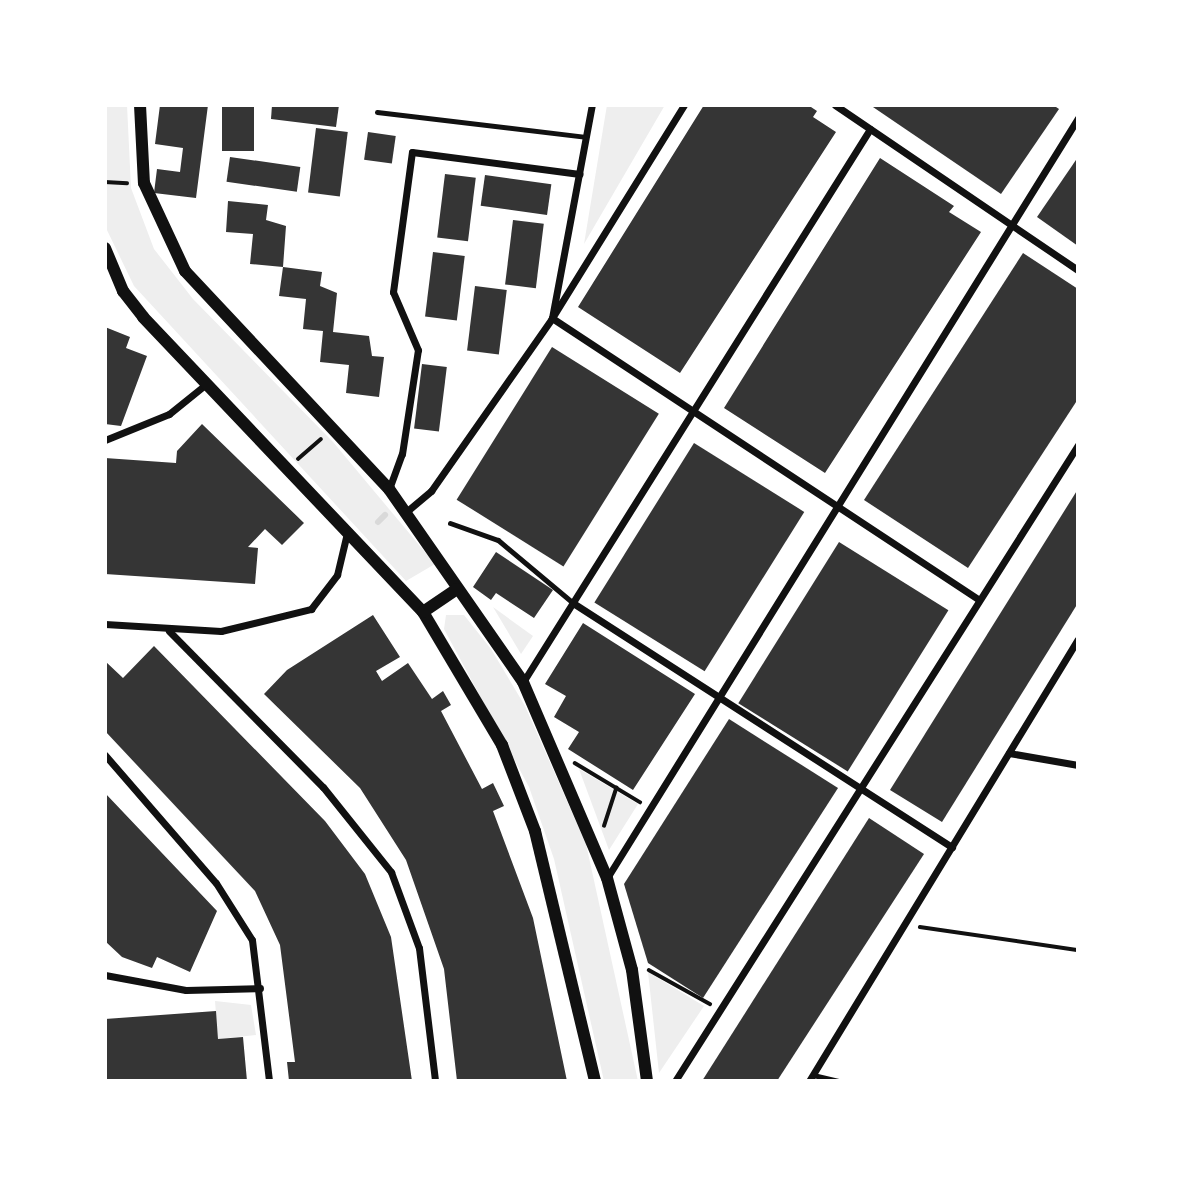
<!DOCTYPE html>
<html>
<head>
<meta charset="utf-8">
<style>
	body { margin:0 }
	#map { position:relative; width:1183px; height:1186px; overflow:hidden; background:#fff; font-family:Arial,sans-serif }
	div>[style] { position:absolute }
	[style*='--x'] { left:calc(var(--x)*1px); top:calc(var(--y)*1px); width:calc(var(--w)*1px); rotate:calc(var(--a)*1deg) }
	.green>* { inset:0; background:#eee }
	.stream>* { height:6px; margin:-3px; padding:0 3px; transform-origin:3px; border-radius:3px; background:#d9d9d9 }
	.building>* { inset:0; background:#353535; transform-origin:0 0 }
	.path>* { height:3.5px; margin:-1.75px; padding:0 1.75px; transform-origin:1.75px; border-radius:1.75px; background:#111 }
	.service>* { height:5px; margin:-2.5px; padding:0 2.5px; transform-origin:2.5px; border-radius:2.5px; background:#111 }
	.minor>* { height:7px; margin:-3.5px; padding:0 3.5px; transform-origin:3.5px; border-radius:3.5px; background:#111 }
	.tertiary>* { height:12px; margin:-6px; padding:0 6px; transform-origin:6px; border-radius:6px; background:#111 }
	span { translate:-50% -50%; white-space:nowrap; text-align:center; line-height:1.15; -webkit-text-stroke:6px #fff; paint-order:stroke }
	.frame { position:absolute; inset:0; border:107px solid #fff; pointer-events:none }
</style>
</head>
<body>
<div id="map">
	<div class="green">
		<i style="clip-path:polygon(105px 105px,127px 105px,131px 188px,154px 249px,193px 299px,333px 442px,435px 564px,406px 581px,134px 286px,105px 226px)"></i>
		<i style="clip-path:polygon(607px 105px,665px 105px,584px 244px)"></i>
		<i style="clip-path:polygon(493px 607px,533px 636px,521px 654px)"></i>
		<i style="clip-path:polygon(446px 615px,464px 615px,491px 649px,525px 706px,586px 844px,638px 1081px,604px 1081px,554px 859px,529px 787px,444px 629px)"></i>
		<i style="clip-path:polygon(579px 769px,638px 804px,609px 850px)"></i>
		<i style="clip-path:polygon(648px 972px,704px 1006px,659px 1073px)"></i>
		<i style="clip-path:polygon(215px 1001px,251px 1005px,256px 1035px,218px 1039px)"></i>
	</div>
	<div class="stream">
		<i style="--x:378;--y:522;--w:10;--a:-45"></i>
	</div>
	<div class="building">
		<i style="clip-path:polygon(160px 105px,208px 105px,196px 198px,154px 193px,157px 169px,180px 172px,183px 148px,155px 144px)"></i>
		<i style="left:222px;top:105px;width:32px;height:46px"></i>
		<i style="clip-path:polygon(272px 105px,339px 105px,336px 127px,271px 119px)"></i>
		<i style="clip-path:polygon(704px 105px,808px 105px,817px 111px,813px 117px,836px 132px,680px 373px,578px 307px)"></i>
		<i style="clip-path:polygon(870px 105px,1053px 105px,1059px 109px,1001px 194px)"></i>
		<i style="left:316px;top:128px;width:32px;height:65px;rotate:7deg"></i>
		<i style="left:368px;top:132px;width:28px;height:28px;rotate:8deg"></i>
		<i style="left:230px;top:157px;width:71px;height:25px;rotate:8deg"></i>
		<i style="clip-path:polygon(1078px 157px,1078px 246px,1037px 217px)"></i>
		<i style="clip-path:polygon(880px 158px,954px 206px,949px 212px,981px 232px,825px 473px,724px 408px)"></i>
		<i style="left:445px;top:174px;width:31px;height:64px;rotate:7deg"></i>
		<i style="left:485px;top:175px;width:67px;height:31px;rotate:8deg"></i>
		<i style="clip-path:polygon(228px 201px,268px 205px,266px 220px,286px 226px,283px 267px,250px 264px,253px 234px,226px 232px)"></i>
		<i style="left:513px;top:220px;width:31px;height:65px;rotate:7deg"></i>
		<i style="left:433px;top:252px;width:32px;height:65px;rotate:7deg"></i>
		<i style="clip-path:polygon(1023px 253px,1078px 289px,1078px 399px,968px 568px,864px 500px)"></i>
		<i style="clip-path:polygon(283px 267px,322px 272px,320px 286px,337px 293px,333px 332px,369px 336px,372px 356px,384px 357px,379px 397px,346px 393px,349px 365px,320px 362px,323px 331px,303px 329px,306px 299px,279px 296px)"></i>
		<i style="left:475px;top:286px;width:32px;height:65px;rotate:7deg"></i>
		<i style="clip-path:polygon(105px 327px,130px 337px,126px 348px,147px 356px,121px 426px,105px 424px)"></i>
		<i style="left:552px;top:347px;width:126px;height:180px;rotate:32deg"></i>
		<i style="left:422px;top:364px;width:25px;height:65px;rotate:7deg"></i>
		<i style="clip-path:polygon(202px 424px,304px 523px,282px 545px,265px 529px,248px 547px,258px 548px,255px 584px,105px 574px,105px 458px,176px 463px,177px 451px)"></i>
		<i style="left:694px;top:443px;width:130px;height:188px;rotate:32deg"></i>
		<i style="clip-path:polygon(1078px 489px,1078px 603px,942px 822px,890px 790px)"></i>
		<i style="left:839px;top:542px;width:129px;height:190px;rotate:32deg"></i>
		<i style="clip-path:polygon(496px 552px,553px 590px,534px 618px,496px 593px,491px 600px,473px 587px)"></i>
		<i style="clip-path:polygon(373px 615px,400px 657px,376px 671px,382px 681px,408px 663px,432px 699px,443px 691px,451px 705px,441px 711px,482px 789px,493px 783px,504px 806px,493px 811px,533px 918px,567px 1081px,457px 1081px,444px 969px,406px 860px,360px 788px,264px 694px,287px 670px)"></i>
		<i style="clip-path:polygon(583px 623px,695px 694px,633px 790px,568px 749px,579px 732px,554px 717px,566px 696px,545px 684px)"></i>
		<i style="clip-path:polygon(154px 646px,325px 821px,365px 874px,391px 937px,412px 1081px,289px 1081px,287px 1062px,295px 1062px,280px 945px,255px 891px,105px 731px,105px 661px,123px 678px)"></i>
		<i style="clip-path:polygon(729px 719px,838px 788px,703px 998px,648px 963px,624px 884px)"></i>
		<i style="clip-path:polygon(105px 793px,217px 911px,190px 972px,157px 957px,152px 968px,122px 957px,105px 941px)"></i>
		<i style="clip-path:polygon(869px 818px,924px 854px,777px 1081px,702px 1081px)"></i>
		<i style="clip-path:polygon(216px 1011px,218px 1039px,243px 1037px,247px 1081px,105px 1081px,105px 1019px)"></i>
	</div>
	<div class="path">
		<i style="--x:105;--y:182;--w:22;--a:3"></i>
		<i style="--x:298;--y:459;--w:30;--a:-41"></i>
		<i style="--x:575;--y:763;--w:76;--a:31"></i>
		<i style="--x:604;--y:826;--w:40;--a:-72"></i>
		<i style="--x:920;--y:927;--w:160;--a:8.3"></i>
		<i style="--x:649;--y:970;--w:70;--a:29.1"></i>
	</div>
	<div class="service">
		<i style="--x:377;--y:112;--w:210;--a:6.8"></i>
		<i style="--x:450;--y:523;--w:51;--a:19.5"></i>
		<i style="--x:498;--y:540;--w:98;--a:40"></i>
		<i style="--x:813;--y:1075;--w:26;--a:13"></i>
	</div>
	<div class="minor">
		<i style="--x:684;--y:105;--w:251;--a:121.8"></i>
		<i style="--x:552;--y:318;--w:510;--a:33.41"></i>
		<i style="--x:835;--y:105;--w:294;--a:34.2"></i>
		<i style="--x:105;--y:440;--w:69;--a:-22.1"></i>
		<i style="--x:169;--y:414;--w:46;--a:-38.9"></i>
		<i style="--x:389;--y:489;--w:37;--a:-70"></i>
		<i style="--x:402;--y:454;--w:105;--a:-81.3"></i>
		<i style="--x:418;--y:350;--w:63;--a:-113.3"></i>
		<i style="--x:393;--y:292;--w:141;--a:-82.3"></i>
		<i style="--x:412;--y:152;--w:169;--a:7.5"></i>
		<i style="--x:406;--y:512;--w:33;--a:-40"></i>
		<i style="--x:431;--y:491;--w:211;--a:-55"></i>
		<i style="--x:552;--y:318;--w:217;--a:-79.4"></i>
		<i style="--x:573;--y:603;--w:451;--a:32.8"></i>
		<i style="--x:105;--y:624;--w:116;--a:3.5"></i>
		<i style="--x:221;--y:631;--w:93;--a:-13.7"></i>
		<i style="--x:311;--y:609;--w:43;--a:-52.6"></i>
		<i style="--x:337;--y:575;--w:43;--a:-76.6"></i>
		<i style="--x:169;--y:631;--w:219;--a:45.4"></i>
		<i style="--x:323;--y:787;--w:109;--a:51.3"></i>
		<i style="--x:391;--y:872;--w:81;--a:69.8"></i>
		<i style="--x:419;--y:948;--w:134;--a:83.1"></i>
		<i style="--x:523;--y:682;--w:653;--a:-57.89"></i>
		<i style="--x:1009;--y:753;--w:70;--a:9.9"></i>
		<i style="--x:105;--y:755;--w:169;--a:49.1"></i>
		<i style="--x:216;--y:883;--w:67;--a:57.7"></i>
		<i style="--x:252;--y:940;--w:142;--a:83.1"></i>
		<i style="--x:607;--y:878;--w:894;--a:-58.21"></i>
		<i style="--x:105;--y:975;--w:82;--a:10.5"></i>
		<i style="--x:186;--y:990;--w:74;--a:-1.5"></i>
		<i style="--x:675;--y:1081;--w:753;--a:-57.64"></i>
		<i style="--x:809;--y:1081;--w:517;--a:-58.68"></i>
	</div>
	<div class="tertiary">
		<i style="--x:140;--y:105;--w:78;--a:87.1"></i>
		<i style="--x:144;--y:183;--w:97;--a:65"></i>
		<i style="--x:185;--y:271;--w:299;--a:46.9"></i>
		<i style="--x:389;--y:489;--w:235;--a:55.2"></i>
		<i style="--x:523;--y:682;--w:213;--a:66.8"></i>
		<i style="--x:607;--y:878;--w:95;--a:74.8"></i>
		<i style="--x:632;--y:970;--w:112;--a:82.3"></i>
		<i style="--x:105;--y:248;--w:47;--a:67.3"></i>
		<i style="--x:123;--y:291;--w:33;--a:52"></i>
		<i style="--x:143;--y:317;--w:407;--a:46.5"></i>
		<i style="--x:423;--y:612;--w:155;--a:59.3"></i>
		<i style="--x:502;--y:745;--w:92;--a:69"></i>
		<i style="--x:535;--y:831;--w:257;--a:76.5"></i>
		<i style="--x:423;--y:612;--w:41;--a:-34.1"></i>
	</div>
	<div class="frame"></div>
</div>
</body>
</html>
